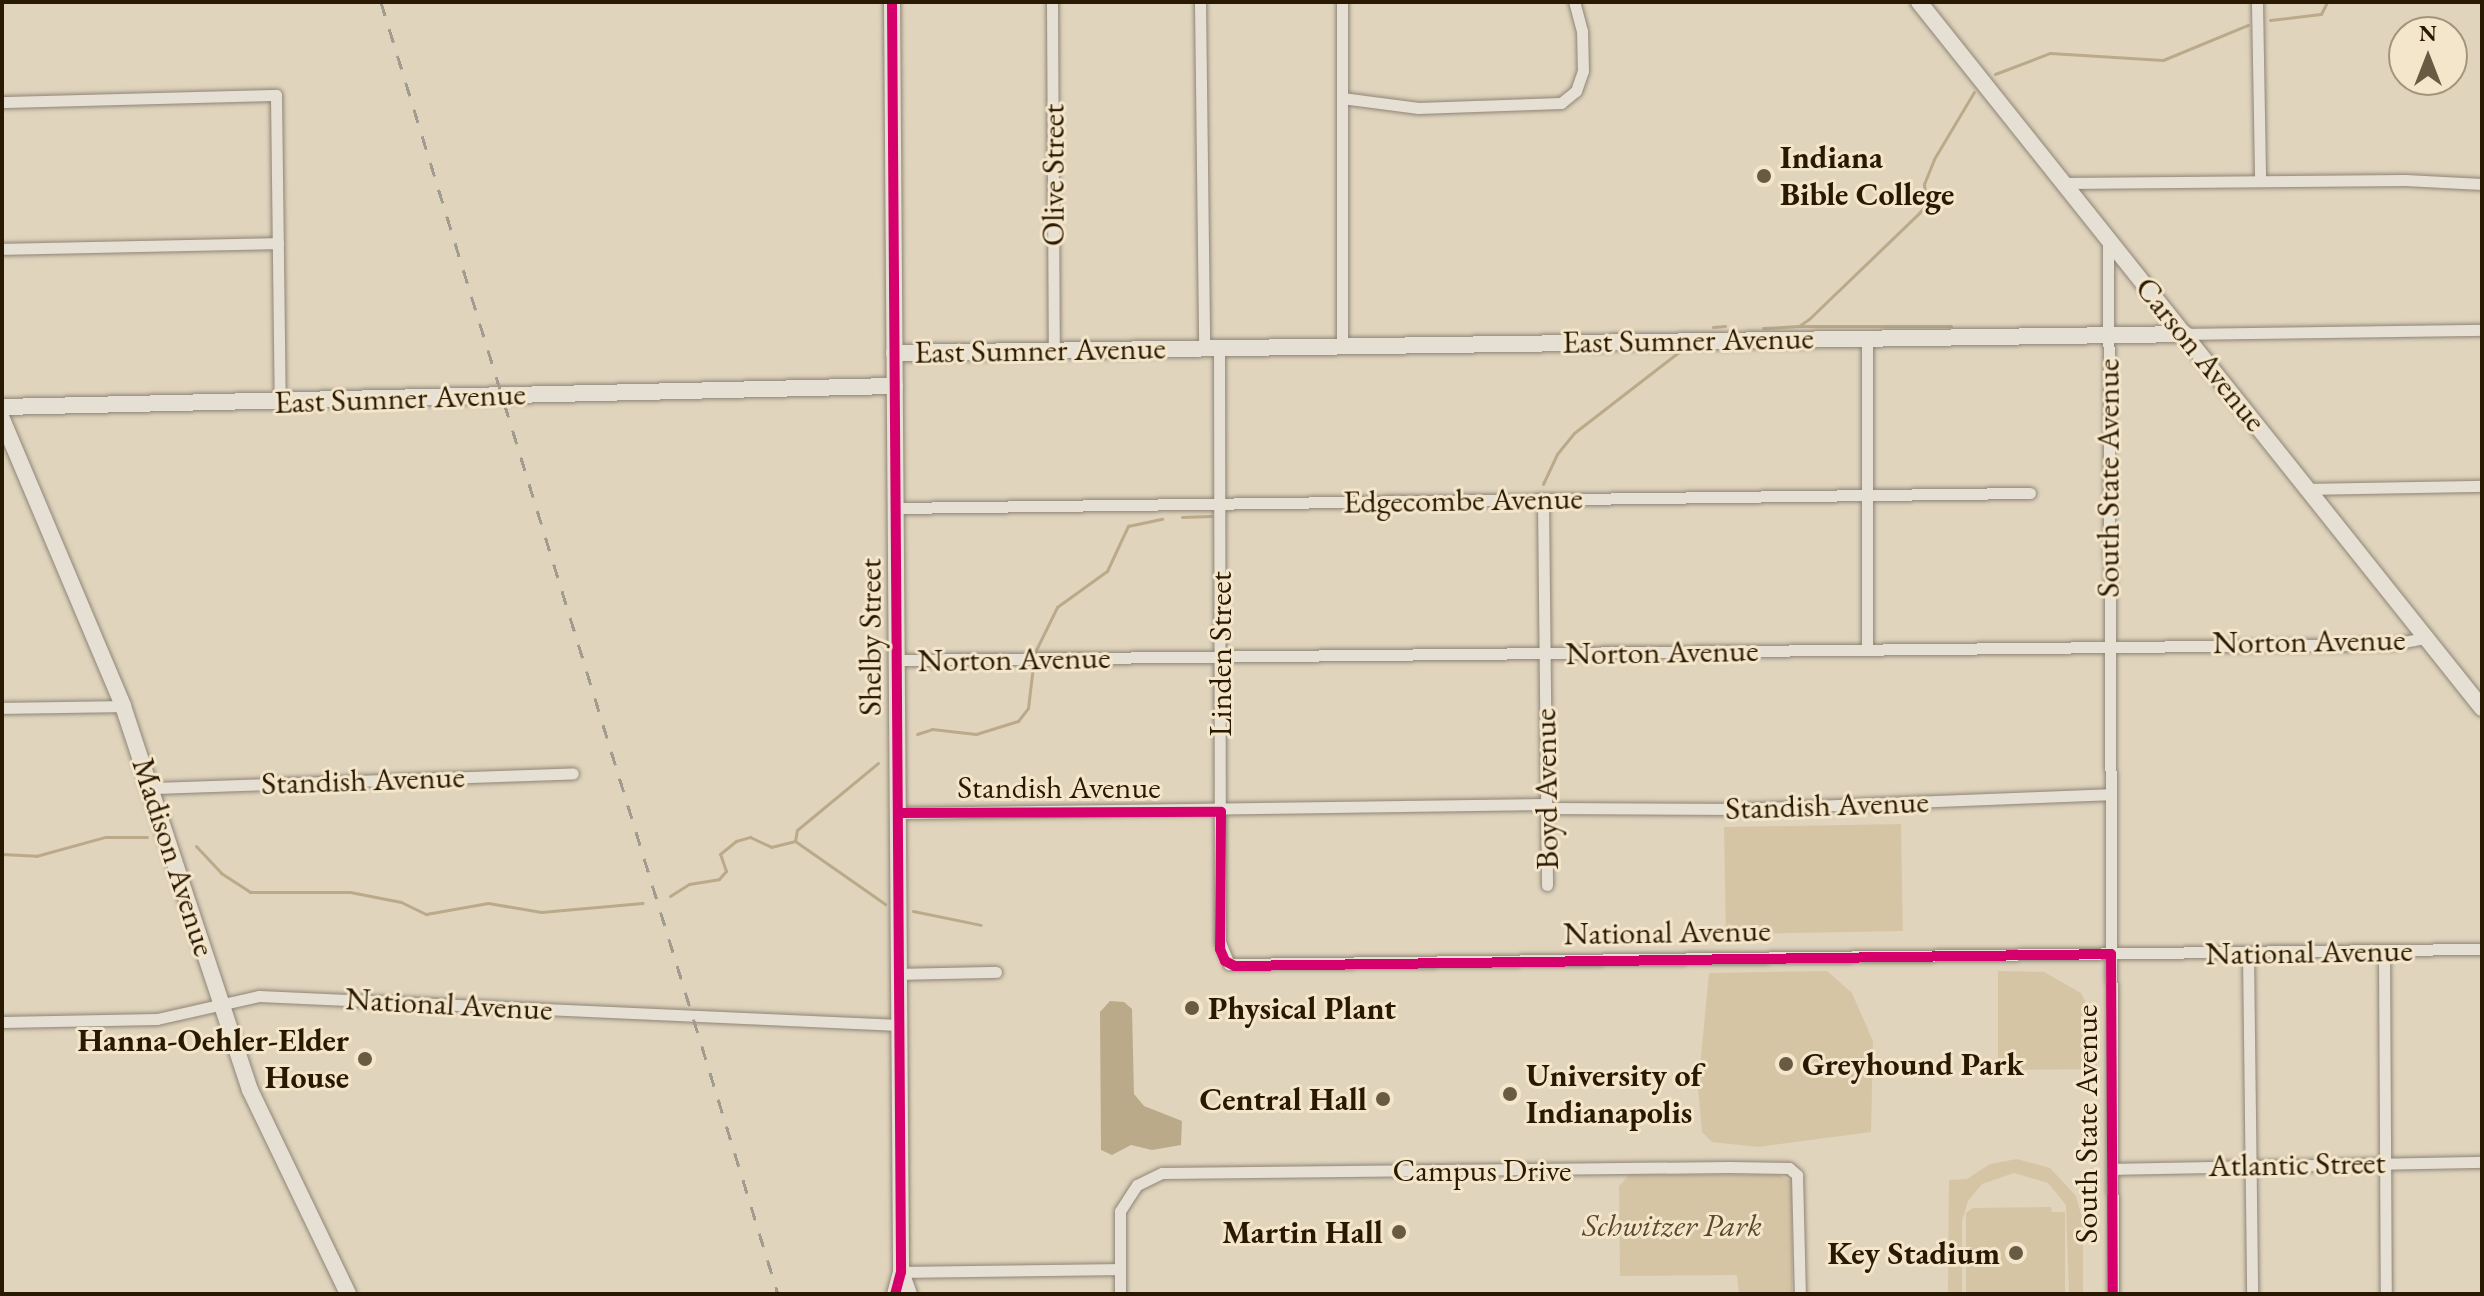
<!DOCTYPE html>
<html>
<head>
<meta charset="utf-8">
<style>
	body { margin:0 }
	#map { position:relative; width:2484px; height:1296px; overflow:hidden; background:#e0d4bd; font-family:"EB Garamond",serif }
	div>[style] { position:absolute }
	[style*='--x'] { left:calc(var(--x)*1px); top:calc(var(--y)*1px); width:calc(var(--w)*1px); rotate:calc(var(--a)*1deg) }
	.green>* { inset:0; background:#d6c5a5; transform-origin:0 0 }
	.water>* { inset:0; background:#bbaa8a }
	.stream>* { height:3px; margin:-1.5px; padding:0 1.5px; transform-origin:1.5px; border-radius:1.5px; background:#bbaa8a }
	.roads { filter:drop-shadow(0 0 2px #8e8576) drop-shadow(0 0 2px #8e8576) }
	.street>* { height:11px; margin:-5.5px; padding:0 5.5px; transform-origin:5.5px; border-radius:5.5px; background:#e6e0d4 }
	.secondary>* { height:16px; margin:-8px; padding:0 8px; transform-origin:8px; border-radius:8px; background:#e6e0d4 }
	.rail>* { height:3px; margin-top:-1.5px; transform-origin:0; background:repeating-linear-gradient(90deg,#a19b90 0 14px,transparent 0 28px) }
	.cycleway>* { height:10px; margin:-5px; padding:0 5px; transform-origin:5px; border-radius:5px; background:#d6006c }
	.dots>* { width:22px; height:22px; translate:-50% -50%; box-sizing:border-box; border:4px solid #f4e6cb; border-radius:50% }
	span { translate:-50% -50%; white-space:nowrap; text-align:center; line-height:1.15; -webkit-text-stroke:6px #f4e6cb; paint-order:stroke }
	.poi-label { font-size:32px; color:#291902; font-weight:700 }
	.left { translate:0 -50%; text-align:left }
	.right { translate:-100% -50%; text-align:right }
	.street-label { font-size:32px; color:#291902 }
	.park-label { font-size:32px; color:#5a492d; font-style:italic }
	.frame { position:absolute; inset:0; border:4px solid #291902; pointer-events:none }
	.north { position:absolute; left:2388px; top:16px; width:80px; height:80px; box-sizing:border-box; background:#f4e6cb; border:2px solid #a3947b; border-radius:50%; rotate:0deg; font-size:22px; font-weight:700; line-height:32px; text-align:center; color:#291902 }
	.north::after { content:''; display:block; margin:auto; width:28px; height:36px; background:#695a43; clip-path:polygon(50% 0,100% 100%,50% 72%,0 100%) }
</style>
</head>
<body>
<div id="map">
	<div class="green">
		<i style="left:1901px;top:824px;width:107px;height:177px;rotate:89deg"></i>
		<i style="clip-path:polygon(1827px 971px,1852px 993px,1873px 1041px,1871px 1132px,1758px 1147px,1712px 1142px,1702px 1132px,1698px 1088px,1709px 973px)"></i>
		<i style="clip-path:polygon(1998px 971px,2044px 972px,2081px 993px,2096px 1025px,2097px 1069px,2005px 1070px,1998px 1064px)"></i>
		<i style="clip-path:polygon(2017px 1159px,2050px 1168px,2076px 1196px,2083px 1221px,2083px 1294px,2069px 1294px,2066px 1205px,2048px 1183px,2014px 1173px,1982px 1184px,1968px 1201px,1962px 1221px,1962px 1294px,1948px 1294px,1949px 1180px,1967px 1179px,1990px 1164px)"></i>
		<i style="clip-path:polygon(1629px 1175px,1778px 1175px,1792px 1182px,1792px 1294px,1739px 1294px,1737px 1275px,1620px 1276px,1619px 1186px)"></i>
		<i style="clip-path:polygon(2051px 1207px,2052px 1212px,2065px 1212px,2065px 1294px,1966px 1294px,1966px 1213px,1973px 1208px)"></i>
	</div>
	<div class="water">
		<i style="clip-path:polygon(1110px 1001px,1124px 1002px,1132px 1009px,1134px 1094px,1144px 1106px,1182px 1121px,1181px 1145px,1152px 1150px,1131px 1145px,1112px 1155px,1101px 1150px,1100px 1012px)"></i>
	</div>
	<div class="stream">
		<i style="--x:2270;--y:20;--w:51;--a:-6.7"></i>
		<i style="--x:2321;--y:14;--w:13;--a:-63"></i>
		<i style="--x:1995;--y:74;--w:59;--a:-20.9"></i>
		<i style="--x:2050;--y:53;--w:113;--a:3.5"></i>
		<i style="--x:2163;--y:60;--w:92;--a:-22.4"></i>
		<i style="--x:1799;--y:326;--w:152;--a:0"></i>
		<i style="--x:1713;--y:327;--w:12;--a:-5"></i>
		<i style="--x:1763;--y:328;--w:36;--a:-3"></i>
		<i style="--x:1799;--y:326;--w:12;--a:-35"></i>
		<i style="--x:1809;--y:319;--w:153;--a:-43.9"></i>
		<i style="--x:1919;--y:213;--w:12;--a:-48"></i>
		<i style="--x:1927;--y:204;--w:20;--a:-99"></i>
		<i style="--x:1924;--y:184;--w:27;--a:-68"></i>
		<i style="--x:1934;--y:159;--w:78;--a:-59.2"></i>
		<i style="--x:1543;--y:484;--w:33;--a:-65"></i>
		<i style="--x:1557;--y:454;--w:27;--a:-51"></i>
		<i style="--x:1574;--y:433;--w:134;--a:-37.7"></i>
		<i style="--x:1182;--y:517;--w:29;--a:-2"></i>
		<i style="--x:1035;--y:652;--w:50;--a:-63.9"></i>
		<i style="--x:1057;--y:607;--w:62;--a:-35.8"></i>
		<i style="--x:1107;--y:571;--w:50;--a:-65"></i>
		<i style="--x:1128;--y:526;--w:35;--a:-12"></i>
		<i style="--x:917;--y:734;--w:16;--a:-18"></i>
		<i style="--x:932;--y:729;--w:44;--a:6.5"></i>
		<i style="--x:976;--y:734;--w:44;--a:-17.2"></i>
		<i style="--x:1018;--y:721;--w:16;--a:-52"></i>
		<i style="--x:1028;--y:708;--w:42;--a:-83.2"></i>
		<i style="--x:795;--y:841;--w:11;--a:-80"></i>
		<i style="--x:797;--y:830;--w:105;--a:-39.6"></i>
		<i style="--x:795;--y:841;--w:110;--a:35"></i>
		<i style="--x:196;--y:846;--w:37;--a:47"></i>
		<i style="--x:221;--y:873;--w:35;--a:33"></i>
		<i style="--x:250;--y:892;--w:100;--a:0"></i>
		<i style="--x:350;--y:892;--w:52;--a:11.1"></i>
		<i style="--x:401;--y:902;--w:28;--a:26"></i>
		<i style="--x:426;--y:914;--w:63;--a:-10.1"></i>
		<i style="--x:488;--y:903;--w:54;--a:9.6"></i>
		<i style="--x:541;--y:912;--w:102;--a:-5"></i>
		<i style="--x:2;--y:854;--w:34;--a:3"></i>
		<i style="--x:36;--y:856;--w:72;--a:-15.4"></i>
		<i style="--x:105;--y:837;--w:42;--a:0"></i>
		<i style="--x:670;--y:896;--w:22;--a:-32"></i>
		<i style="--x:689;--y:884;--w:30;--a:-9"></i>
		<i style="--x:719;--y:879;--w:11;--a:-49"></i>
		<i style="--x:726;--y:871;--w:18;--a:-109"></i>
		<i style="--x:720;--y:854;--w:21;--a:-39"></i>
		<i style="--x:736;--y:841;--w:15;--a:-16"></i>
		<i style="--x:750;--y:837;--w:23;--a:25"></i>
		<i style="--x:771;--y:847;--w:25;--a:-14"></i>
		<i style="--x:913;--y:911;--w:69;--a:11.6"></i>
	</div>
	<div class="roads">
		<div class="street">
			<i style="--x:1052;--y:2;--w:347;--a:89.7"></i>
			<i style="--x:1200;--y:2;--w:344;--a:89.3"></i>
			<i style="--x:2257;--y:2;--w:179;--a:89"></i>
			<i style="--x:1342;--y:98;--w:77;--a:7.5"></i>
			<i style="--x:1418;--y:108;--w:143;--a:-2"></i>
			<i style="--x:1561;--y:103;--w:19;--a:-39"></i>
			<i style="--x:1576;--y:91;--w:21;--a:-71"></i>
			<i style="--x:1583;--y:71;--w:40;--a:-91.4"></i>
			<i style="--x:1582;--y:31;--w:30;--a:-105"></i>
			<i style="--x:2;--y:102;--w:274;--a:-1.5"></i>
			<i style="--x:276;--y:95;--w:306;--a:89.3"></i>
			<i style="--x:2065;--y:183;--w:340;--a:-0.5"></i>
			<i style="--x:2405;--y:180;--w:77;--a:3"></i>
			<i style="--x:2108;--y:238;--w:1056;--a:89.73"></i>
			<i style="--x:2;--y:249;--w:276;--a:-1.2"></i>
			<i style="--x:2185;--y:334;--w:297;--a:-0.8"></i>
			<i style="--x:1867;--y:338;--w:309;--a:90"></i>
			<i style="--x:1342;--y:344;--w:342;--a:-90"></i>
			<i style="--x:1219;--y:347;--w:595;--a:89.9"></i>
			<i style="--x:1220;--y:942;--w:24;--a:68"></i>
			<i style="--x:1229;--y:964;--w:1253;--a:-0.69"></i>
			<i style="--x:2308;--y:489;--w:174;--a:-1"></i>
			<i style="--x:1543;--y:500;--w:385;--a:89.4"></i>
			<i style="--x:895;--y:508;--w:1135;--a:-0.76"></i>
			<i style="--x:897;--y:660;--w:1495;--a:-0.61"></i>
			<i style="--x:2392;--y:644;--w:35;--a:-10"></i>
			<i style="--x:2;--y:708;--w:121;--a:-0.9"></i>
			<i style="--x:153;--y:788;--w:420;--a:-2"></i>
			<i style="--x:1546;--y:808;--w:193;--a:0.3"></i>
			<i style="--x:1739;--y:809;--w:370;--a:-2.3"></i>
			<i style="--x:898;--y:813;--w:648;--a:-0.8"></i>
			<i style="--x:2384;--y:951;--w:343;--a:89.7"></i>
			<i style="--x:2248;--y:953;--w:341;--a:89.3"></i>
			<i style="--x:899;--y:974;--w:97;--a:-1.2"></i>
			<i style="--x:2;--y:1022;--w:155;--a:-1.1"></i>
			<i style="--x:157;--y:1019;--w:105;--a:-12.7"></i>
			<i style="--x:259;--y:996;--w:641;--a:2.59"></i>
			<i style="--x:2112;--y:1169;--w:370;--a:-1.1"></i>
			<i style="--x:901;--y:1272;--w:218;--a:-0.8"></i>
			<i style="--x:1120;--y:1294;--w:83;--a:-90"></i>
			<i style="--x:1120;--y:1211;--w:31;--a:-57"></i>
			<i style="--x:1137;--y:1185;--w:28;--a:-26"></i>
			<i style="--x:1162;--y:1173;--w:567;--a:-0.61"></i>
			<i style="--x:1729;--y:1167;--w:60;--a:1"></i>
			<i style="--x:1789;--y:1168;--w:11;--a:41"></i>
			<i style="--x:1797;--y:1175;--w:119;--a:88.6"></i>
		</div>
		<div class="secondary">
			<i style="--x:892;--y:2;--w:1270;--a:89.59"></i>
			<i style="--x:901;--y:1272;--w:23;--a:105"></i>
			<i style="--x:1919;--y:2;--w:903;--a:51.43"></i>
			<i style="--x:894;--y:353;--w:1291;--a:-0.84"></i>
			<i style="--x:2;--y:407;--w:893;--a:-1.35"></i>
			<i style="--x:2;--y:419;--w:311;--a:67.1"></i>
			<i style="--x:123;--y:706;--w:404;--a:71.7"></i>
			<i style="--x:250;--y:1090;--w:226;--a:64.3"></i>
			<i style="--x:901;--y:1272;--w:23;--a:70"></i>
		</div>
	</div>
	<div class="rail">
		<i style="--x:381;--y:2;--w:1352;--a:72.92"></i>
	</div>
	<div class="cycleway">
		<i style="--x:892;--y:2;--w:1270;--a:89.59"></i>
		<i style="--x:901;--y:1272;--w:23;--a:105"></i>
		<i style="--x:898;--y:813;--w:323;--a:-0.2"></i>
		<i style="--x:1221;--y:812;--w:137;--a:90.4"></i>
		<i style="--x:1220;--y:949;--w:13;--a:67"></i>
		<i style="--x:1225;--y:961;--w:11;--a:27"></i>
		<i style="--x:1235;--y:966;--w:876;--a:-0.78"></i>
		<i style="--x:2111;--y:954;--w:340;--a:89.7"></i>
	</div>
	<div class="dots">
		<i style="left:1764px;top:176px;background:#695a43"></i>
		<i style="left:1192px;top:1008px;background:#695a43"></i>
		<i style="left:365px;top:1059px;background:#695a43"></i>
		<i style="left:1786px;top:1064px;background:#695a43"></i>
		<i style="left:1510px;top:1094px;background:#695a43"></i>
		<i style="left:1383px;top:1099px;background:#695a43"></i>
		<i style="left:1399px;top:1232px;background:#695a43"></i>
		<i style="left:2016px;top:1253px;background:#695a43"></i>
	</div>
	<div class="poi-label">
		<span class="left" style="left:1780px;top:176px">Indiana<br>Bible College</span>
		<span class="left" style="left:1208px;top:1008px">Physical Plant</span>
		<span class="right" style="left:349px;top:1059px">Hanna-Oehler-Elder<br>House</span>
		<span class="left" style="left:1802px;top:1064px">Greyhound Park</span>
		<span class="left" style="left:1526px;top:1094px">University of<br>Indianapolis</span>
		<span class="right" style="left:1367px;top:1099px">Central Hall</span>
		<span class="right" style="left:1383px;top:1232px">Martin Hall</span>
		<span class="right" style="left:2000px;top:1253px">Key Stadium</span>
	</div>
	<div class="street-label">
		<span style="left:1053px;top:175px;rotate:-90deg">Olive Street</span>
		<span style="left:1688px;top:340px;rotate:-1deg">East Sumner Avenue</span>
		<span style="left:1040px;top:350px;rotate:-1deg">East Sumner Avenue</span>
		<span style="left:2201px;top:354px;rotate:51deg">Carson Avenue</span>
		<span style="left:400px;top:398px;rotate:-2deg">East Sumner Avenue</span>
		<span style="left:2108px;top:478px;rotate:-90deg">South State Avenue</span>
		<span style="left:1463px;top:500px;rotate:-1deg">Edgecombe Avenue</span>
		<span style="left:870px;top:637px;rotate:-90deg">Shelby Street</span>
		<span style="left:2309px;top:641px;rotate:-1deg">Norton Avenue</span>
		<span style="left:1662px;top:652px;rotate:-1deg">Norton Avenue</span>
		<span style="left:1220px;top:654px;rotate:-90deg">Linden Street</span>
		<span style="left:1014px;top:659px;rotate:-1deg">Norton Avenue</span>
		<span style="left:363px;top:780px;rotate:-2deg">Standish Avenue</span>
		<span style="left:1059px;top:787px">Standish Avenue</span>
		<span style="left:1546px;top:789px;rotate:-91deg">Boyd Avenue</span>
		<span style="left:1827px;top:805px;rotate:-2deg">Standish Avenue</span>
		<span style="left:174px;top:857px;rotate:72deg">Madison Avenue</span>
		<span style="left:1667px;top:932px;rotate:-1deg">National Avenue</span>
		<span style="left:2309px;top:952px;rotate:-1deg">National Avenue</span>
		<span style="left:449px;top:1004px;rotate:3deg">National Avenue</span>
		<span style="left:2086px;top:1124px;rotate:-90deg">South State Avenue</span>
		<span style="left:2297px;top:1164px;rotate:-1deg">Atlantic Street</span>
		<span style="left:1482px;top:1170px">Campus Drive</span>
	</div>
	<div class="park-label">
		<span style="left:1672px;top:1225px">Schwitzer Park</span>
	</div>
	<div class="frame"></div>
	<div class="north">N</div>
</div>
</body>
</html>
